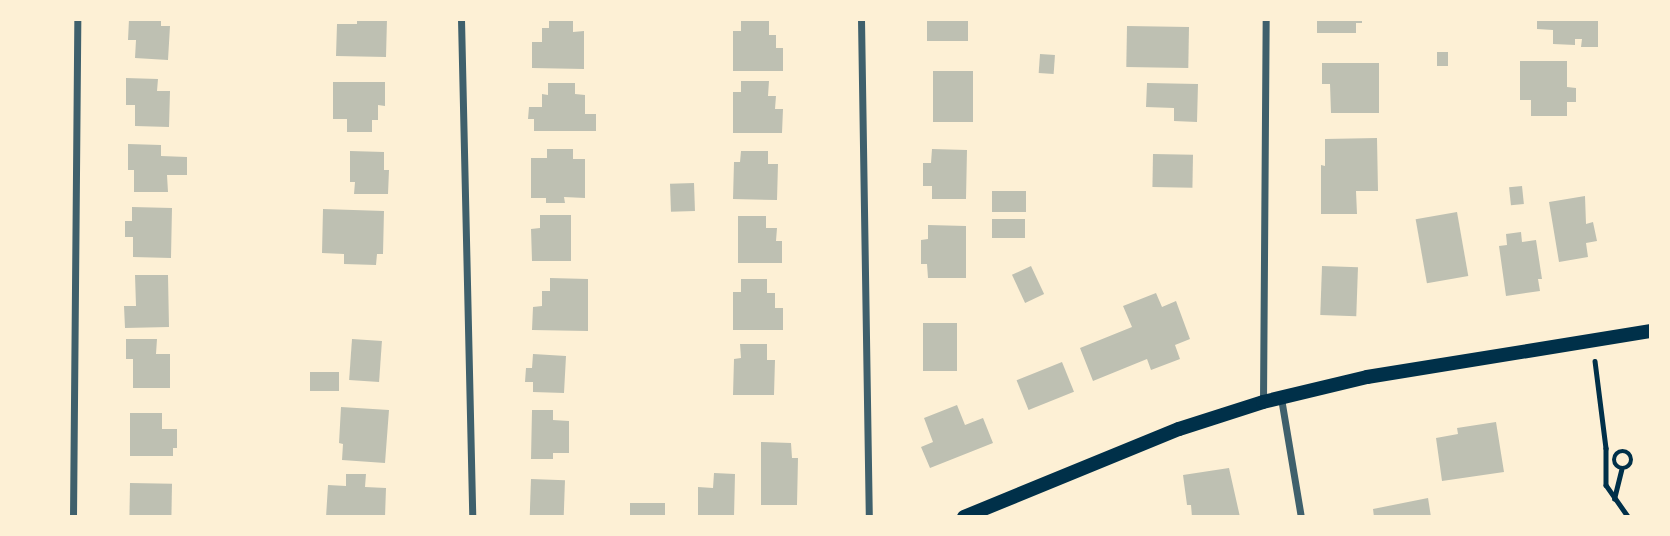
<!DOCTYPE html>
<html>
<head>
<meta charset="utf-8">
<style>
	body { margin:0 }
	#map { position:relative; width:1670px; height:536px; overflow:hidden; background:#fdf0d5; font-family:Quicksand,sans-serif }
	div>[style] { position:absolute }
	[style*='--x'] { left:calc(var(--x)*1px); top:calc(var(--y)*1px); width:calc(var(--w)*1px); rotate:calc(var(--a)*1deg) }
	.building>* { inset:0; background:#bec0b2; transform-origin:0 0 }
	.path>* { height:4.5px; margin:-2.25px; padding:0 2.25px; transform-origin:2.25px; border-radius:2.25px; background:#003049 }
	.path>.ring { margin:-2.25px; padding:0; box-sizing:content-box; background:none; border:4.5px solid #003049; border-radius:50% }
	.minor>* { height:7px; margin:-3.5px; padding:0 3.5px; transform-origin:3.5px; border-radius:3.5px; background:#3f606c }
	.secondary>* { height:14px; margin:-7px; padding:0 7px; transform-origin:7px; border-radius:7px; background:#003049 }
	span { translate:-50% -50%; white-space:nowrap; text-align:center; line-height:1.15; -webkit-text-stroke:7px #fdf0d5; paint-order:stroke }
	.frame { position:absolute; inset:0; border:21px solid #fdf0d5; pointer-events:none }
</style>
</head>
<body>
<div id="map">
	<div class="building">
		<i style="clip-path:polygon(129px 19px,161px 19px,161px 26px,170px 26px,168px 60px,135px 58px,136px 40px,128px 40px)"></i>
		<i style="clip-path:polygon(357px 19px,387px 19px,386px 57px,336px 56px,337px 24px,357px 24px)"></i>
		<i style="clip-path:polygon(741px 19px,769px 20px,769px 35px,776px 35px,776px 48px,783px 48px,783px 71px,733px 71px,733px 31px,741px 31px)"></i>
		<i style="left:927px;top:19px;width:41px;height:22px"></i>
		<i style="clip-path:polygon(1317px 19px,1362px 19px,1362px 23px,1356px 23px,1356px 33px,1317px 33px)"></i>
		<i style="clip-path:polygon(1537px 19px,1598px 19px,1598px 47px,1581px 47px,1582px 39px,1575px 39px,1575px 45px,1553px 44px,1553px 30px,1537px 29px)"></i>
		<i style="clip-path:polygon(549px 20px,573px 20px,573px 32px,584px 31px,584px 69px,532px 68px,532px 42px,542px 42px,542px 28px,549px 28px)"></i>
		<i style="left:1127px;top:26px;width:62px;height:41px;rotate:1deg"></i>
		<i style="left:1437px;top:52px;width:11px;height:14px"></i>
		<i style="left:1040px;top:54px;width:15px;height:19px;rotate:4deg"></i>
		<i style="clip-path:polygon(1520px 61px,1567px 61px,1567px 87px,1576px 88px,1576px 102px,1567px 102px,1567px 116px,1531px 116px,1531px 100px,1520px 100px)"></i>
		<i style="clip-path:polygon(1322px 63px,1379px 63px,1379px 113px,1331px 113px,1330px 84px,1322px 84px)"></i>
		<i style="left:933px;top:71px;width:40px;height:51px"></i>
		<i style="clip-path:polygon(126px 78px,158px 79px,157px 91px,170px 91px,169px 127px,135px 126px,135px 105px,126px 105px)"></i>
		<i style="clip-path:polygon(741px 81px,769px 81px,768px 96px,776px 96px,775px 109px,783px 109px,782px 133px,733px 133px,733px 92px,741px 92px)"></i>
		<i style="clip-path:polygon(333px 82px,385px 82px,385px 106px,378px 105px,378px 120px,372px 120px,372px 132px,347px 132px,347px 119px,333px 119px)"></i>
		<i style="clip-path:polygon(548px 83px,575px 83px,575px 94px,585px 95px,585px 114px,596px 114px,596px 131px,534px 131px,534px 119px,528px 119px,529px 107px,542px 107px,542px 94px,548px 95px)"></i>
		<i style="clip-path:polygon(1147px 83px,1198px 84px,1197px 122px,1174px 121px,1174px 108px,1146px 107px)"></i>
		<i style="clip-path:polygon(1377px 138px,1378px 191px,1356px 191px,1357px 214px,1321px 214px,1321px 165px,1325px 166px,1325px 139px)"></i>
		<i style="clip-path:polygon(128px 144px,161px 145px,161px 156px,187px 157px,187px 175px,167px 175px,168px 192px,134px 192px,134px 170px,128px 170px)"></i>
		<i style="clip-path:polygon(547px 149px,573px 149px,573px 159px,585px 159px,585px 198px,564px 197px,565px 203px,546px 203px,546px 198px,531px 198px,531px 158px,547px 158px)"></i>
		<i style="clip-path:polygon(932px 149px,967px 150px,966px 199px,932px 199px,932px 186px,923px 186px,923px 163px,931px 163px)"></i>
		<i style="clip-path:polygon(350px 151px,384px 152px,384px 170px,389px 170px,388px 194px,354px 194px,355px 182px,350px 182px)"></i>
		<i style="clip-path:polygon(741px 151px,768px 151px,768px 164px,778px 164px,777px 200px,733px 199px,734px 162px,740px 162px)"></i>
		<i style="left:1153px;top:154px;width:40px;height:33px;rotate:1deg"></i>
		<i style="left:694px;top:183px;width:28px;height:24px;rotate:88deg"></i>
		<i style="left:1522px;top:186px;width:18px;height:13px;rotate:84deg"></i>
		<i style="left:992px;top:191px;width:34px;height:21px"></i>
		<i style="clip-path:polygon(1585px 196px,1586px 224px,1593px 222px,1597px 241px,1586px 243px,1588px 257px,1559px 262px,1549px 202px)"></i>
		<i style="clip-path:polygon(132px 207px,172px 208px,171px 258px,133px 257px,133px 237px,125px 237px,125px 221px,132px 221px)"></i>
		<i style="clip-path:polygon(323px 209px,384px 211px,383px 254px,377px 254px,376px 265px,344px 264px,344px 254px,322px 253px)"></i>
		<i style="left:1457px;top:212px;width:65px;height:42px;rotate:80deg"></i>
		<i style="clip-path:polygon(540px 215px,571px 215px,571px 261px,532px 261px,531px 229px,540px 228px)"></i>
		<i style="clip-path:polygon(738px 216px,766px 216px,766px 228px,777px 228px,776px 241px,782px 241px,782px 263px,738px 263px)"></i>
		<i style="left:992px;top:219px;width:33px;height:19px"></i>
		<i style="clip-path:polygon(928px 225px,966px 226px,966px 278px,928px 278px,927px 264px,921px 264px,921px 240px,928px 239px)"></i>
		<i style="clip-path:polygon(1521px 232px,1522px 242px,1536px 240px,1542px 279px,1538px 279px,1540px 291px,1506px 296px,1499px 246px,1507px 245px,1506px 234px)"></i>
		<i style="left:1031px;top:266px;width:31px;height:21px;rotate:65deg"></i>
		<i style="left:1322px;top:266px;width:36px;height:49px;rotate:2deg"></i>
		<i style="clip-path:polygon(135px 275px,168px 275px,169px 327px,125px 328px,124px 306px,136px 306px)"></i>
		<i style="clip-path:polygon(550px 278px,588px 279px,588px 331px,532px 330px,533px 307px,542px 306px,542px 291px,550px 291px)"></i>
		<i style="clip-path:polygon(741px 279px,767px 279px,767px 293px,775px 293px,775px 308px,783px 308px,783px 330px,733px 330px,733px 292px,741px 292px)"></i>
		<i style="clip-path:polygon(1156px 293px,1162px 307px,1176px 301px,1190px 339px,1175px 345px,1180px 359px,1151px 370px,1147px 359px,1093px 381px,1080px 348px,1132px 327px,1123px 306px)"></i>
		<i style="left:923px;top:323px;width:34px;height:48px"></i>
		<i style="clip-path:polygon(126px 339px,157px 339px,156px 354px,170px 354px,170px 388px,133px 388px,133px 359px,126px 359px)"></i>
		<i style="left:352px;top:339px;width:30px;height:41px;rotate:4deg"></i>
		<i style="clip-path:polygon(740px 344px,767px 344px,767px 360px,775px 360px,774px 395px,733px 395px,734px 359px,741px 358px)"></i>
		<i style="clip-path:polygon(533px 354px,566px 356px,564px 393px,533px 392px,533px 382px,525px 382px,526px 368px,532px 368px)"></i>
		<i style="left:1062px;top:362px;width:32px;height:49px;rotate:68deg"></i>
		<i style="left:310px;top:372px;width:29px;height:19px"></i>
		<i style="clip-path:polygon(957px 405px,965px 425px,983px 418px,993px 443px,930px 468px,921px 447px,933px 442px,924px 418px)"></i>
		<i style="clip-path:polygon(341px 407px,389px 410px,385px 463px,342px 460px,343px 444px,339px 443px)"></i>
		<i style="clip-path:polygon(532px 410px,553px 410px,553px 420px,569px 421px,569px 453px,553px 453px,553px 459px,531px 459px)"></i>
		<i style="clip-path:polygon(130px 413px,162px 413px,162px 429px,177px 429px,177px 448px,173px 448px,173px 456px,130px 456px)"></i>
		<i style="clip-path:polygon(1496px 422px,1504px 472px,1442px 481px,1436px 438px,1458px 434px,1457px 428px)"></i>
		<i style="clip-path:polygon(761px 442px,791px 443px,792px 458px,798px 458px,797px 505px,761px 505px)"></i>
		<i style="clip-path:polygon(1229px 468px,1240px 517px,1192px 517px,1191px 505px,1187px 505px,1183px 475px)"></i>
		<i style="clip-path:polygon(714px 473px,735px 474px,734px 517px,698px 517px,698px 487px,713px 488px)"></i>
		<i style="clip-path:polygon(346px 474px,366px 474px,365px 487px,386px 488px,385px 517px,326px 517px,328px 485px,346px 486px)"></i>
		<i style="left:531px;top:479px;width:34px;height:38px;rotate:2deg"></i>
		<i style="left:130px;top:483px;width:42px;height:34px;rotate:1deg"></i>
		<i style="clip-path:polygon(1428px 498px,1431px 517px,1374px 517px,1373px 509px)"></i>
		<i style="left:630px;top:503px;width:35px;height:14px"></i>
	</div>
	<div class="path">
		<i style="--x:1595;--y:361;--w:88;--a:82.8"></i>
		<i style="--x:1606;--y:448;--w:37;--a:90"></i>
		<i style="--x:1606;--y:485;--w:39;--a:55"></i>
		<i class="ring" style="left:1614px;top:451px;width:13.5px;height:13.5px"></i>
		<i style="--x:1614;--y:499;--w:30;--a:-76"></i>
	</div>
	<div class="minor">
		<i style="--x:461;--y:19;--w:498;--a:88.7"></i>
		<i style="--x:861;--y:19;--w:498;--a:89.1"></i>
		<i style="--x:1281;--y:398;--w:121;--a:80.5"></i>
		<i style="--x:1263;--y:402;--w:383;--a:-89.6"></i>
		<i style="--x:73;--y:517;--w:498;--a:-89.5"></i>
	</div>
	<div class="secondary">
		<i style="--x:964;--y:517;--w:232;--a:-22.3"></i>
		<i style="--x:1179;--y:429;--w:88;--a:-17.8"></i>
		<i style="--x:1263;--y:402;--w:107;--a:-13.5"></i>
		<i style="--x:1367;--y:377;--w:288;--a:-9.2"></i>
	</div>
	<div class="frame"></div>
</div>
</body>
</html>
